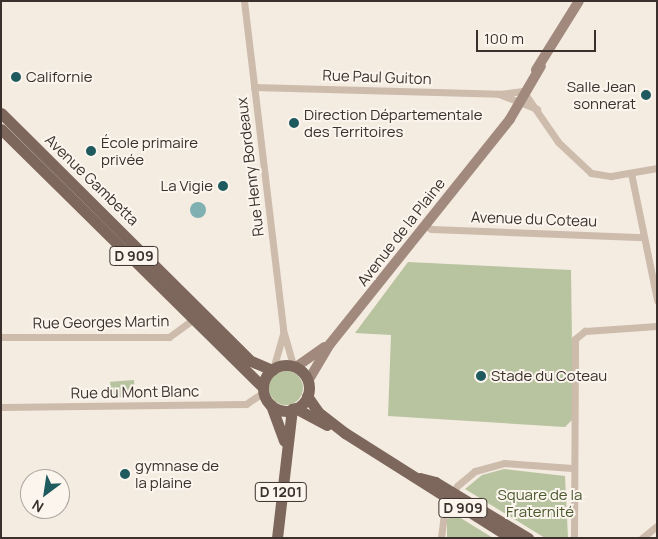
<!DOCTYPE html>
<html>
<head>
<meta charset="utf-8">
<style>
	body { margin:0 }
	#map { position:relative; width:658px; height:539px; overflow:hidden; background:#f4ebe1; font-family:Manrope,sans-serif }
	div>[style] { position:absolute }
	[style*='--x'] { left:calc(var(--x)*1px); top:calc(var(--y)*1px); width:calc(var(--w)*1px); rotate:calc(var(--a)*1deg) }
	.green>* { inset:0; background:#b8c4a0; transform-origin:0 0 }
	.round { border-radius:50% }
	.water>* { inset:0; background:#7fb0b2 }
	.minor>* { height:7px; margin:-3.5px; padding:0 3.5px; transform-origin:3.5px; border-radius:3.5px; background:#cdbbac }
	.secondary>* { height:10px; margin:-5px; padding:0 5px; transform-origin:5px; border-radius:5px; background:#a18a7d }
	.primary>* { height:11px; margin:-5.5px; padding:0 5.5px; transform-origin:5.5px; border-radius:5.5px; background:#7d675c }
	.primary>.ring { margin:-5.5px; padding:0; box-sizing:content-box; background:none; border:11px solid #7d675c; border-radius:50% }
	.dots>* { width:14px; height:14px; translate:-50% -50%; box-sizing:border-box; border:2px solid #fbf5ee; border-radius:50% }
	span { translate:-50% -50%; white-space:nowrap; text-align:center; line-height:1.15; -webkit-text-stroke:4px #fbf5ee; paint-order:stroke }
	.shield-label span { padding:1px 4px; background:#fbf5ee; border:1px solid; border-radius:4px; -webkit-text-stroke-width:0 }
	.shield-label { font-size:14px; color:#3b302b; font-weight:700 }
	.poi-label { font-size:15px; color:#3b302b }
	.left { translate:0 -50%; text-align:left }
	.right { translate:-100% -50%; text-align:right }
	.street-label { font-size:15px; color:#3b302b }
	.park-label { font-size:15px; color:#4a5a2e }
	.frame { position:absolute; inset:0; border:2px solid #3b302b; pointer-events:none }
	.north { position:absolute; left:20px; top:469px; width:50px; height:50px; box-sizing:border-box; background:#fbf5ee; border:1px solid #aea6a0; border-radius:50%; rotate:211deg; font-size:14px; font-weight:700; line-height:20px; text-align:center; color:#3b302b }
	.north::after { content:''; display:block; margin:auto; width:18px; height:22px; background:#1f5a5e; clip-path:polygon(50% 0,100% 100%,50% 72%,0 100%) }
	.scale { position:absolute; left:476px; top:30px; width:120px; height:22px; box-sizing:border-box; border:2px solid #3b302b; border-top:0; padding-left:6px; font-size:15px; line-height:18px; white-space:nowrap; color:#3b302b; -webkit-text-stroke:4px #fbf5ee; paint-order:stroke }
</style>
</head>
<body>
<div id="map">
	<div class="green">
		<i style="clip-path:polygon(408px 262px,571px 270px,573px 419px,565px 427px,388px 416px,391px 335px,355px 333px)"></i>
		<i class="round" style="left:269px;top:371px;width:34px;height:34px"></i>
		<i style="left:134px;top:380px;width:16px;height:24px;rotate:86deg"></i>
		<i style="clip-path:polygon(504px 469px,565px 476px,568px 538px,545px 538px,465px 489px,482px 475px)"></i>
		<i style="clip-path:polygon(454px 516px,459px 517px,493px 538px,447px 538px,447px 519px)"></i>
	</div>
	<div class="water">
		<i class="round" style="left:190px;top:202px;width:16px;height:16px"></i>
	</div>
	<div class="minor">
		<i style="--x:244;--y:1;--w:331;--a:83.2"></i>
		<i style="--x:283;--y:330;--w:37;--a:74"></i>
		<i style="--x:254;--y:87;--w:245;--a:1.6"></i>
		<i style="--x:499;--y:94;--w:24;--a:-7"></i>
		<i style="--x:523;--y:91;--w:62;--a:55.5"></i>
		<i style="--x:558;--y:142;--w:45;--a:43.2"></i>
		<i style="--x:591;--y:173;--w:20;--a:9"></i>
		<i style="--x:611;--y:176;--w:47;--a:-9.9"></i>
		<i style="--x:499;--y:94;--w:41;--a:21.5"></i>
		<i style="--x:631;--y:173;--w:130;--a:78.4"></i>
		<i style="--x:425;--y:225;--w:7;--a:34"></i>
		<i style="--x:431;--y:229;--w:213;--a:2.2"></i>
		<i style="--x:1;--y:337;--w:168;--a:0"></i>
		<i style="--x:169;--y:337;--w:32;--a:-36"></i>
		<i style="--x:273;--y:369;--w:37;--a:-74"></i>
		<i style="--x:1;--y:407;--w:245;--a:-0.7"></i>
		<i style="--x:246;--y:404;--w:22;--a:-34"></i>
		<i style="--x:441;--y:538;--w:32;--a:-83"></i>
		<i style="--x:445;--y:506;--w:23;--a:-59"></i>
		<i style="--x:457;--y:486;--w:23;--a:-40"></i>
		<i style="--x:475;--y:471;--w:30;--a:-15"></i>
		<i style="--x:504;--y:463;--w:68;--a:4.2"></i>
		<i style="--x:574;--y:538;--w:199;--a:-89.7"></i>
		<i style="--x:575;--y:339;--w:13;--a:-39"></i>
		<i style="--x:585;--y:331;--w:72;--a:-4"></i>
		<i style="--x:642;--y:538;--w:19;--a:-39"></i>
	</div>
	<div class="secondary">
		<i style="--x:536;--y:70;--w:81;--a:-58.1"></i>
		<i style="--x:296;--y:367;--w:35;--a:-35"></i>
		<i style="--x:308;--y:381;--w:43;--a:-59.3"></i>
		<i style="--x:330;--y:344;--w:288;--a:-51.3"></i>
		<i style="--x:510;--y:119;--w:61;--a:-59.7"></i>
	</div>
	<div class="primary">
		<i style="--x:1;--y:113;--w:352;--a:44.8"></i>
		<i style="--x:251;--y:361;--w:23;--a:23"></i>
		<i style="--x:1;--y:129;--w:368;--a:44.6"></i>
		<i class="ring" style="left:263px;top:365px;width:35px;height:35px"></i>
		<i style="--x:307;--y:396;--w:19;--a:55"></i>
		<i style="--x:318;--y:412;--w:34;--a:38"></i>
		<i style="--x:345;--y:433;--w:196;--a:32.3"></i>
		<i style="--x:271;--y:405;--w:38;--a:70"></i>
		<i style="--x:295;--y:408;--w:36;--a:28"></i>
		<i style="--x:420;--y:478;--w:16;--a:15"></i>
		<i style="--x:435;--y:482;--w:109;--a:31.1"></i>
		<i style="--x:277;--y:538;--w:130;--a:-83.4"></i>
	</div>
	<div class="dots">
		<i style="left:16px;top:77px;background:#1f5a5e"></i>
		<i style="left:646px;top:95px;background:#1f5a5e"></i>
		<i style="left:294px;top:123px;background:#1f5a5e"></i>
		<i style="left:91px;top:151px;background:#1f5a5e"></i>
		<i style="left:223px;top:186px;background:#1f5a5e"></i>
		<i style="left:481px;top:376px;background:#1f5a5e"></i>
		<i style="left:125px;top:474px;background:#1f5a5e"></i>
	</div>
	<div class="shield-label">
		<span style="left:134px;top:256px">D 909</span>
		<span style="left:281px;top:492px">D 1201</span>
		<span style="left:463px;top:508px">D 909</span>
	</div>
	<div class="poi-label">
		<span class="left" style="left:26px;top:77px">Californie</span>
		<span class="right" style="left:636px;top:95px">Salle Jean<br>sonnerat</span>
		<span class="left" style="left:304px;top:123px">Direction Départementale<br>des Territoires</span>
		<span class="left" style="left:101px;top:151px">École primaire<br>privée</span>
		<span class="right" style="left:213px;top:186px">La Vigie</span>
		<span class="left" style="left:491px;top:376px">Stade du Coteau</span>
		<span class="left" style="left:135px;top:474px">gymnase de<br>la plaine</span>
	</div>
	<div class="street-label">
		<span style="left:377px;top:77px;rotate:2deg">Rue Paul Guiton</span>
		<span style="left:250px;top:167px;rotate:-97deg">Rue Henry Bordeaux</span>
		<span style="left:92px;top:180px;rotate:44deg">Avenue Gambetta</span>
		<span style="left:534px;top:219px;rotate:2deg">Avenue du Coteau</span>
		<span style="left:401px;top:232px;rotate:-52deg">Avenue de la Plaine</span>
		<span style="left:101px;top:322px;rotate:-1deg">Rue Georges Martin</span>
		<span style="left:135px;top:392px;rotate:-1deg">Rue du Mont Blanc</span>
	</div>
	<div class="park-label">
		<span style="left:540px;top:503px">Square de la<br>Fraternité</span>
	</div>
	<div class="frame"></div>
	<div class="north">N</div>
	<div class="scale">100 m</div>
</div>
</body>
</html>
